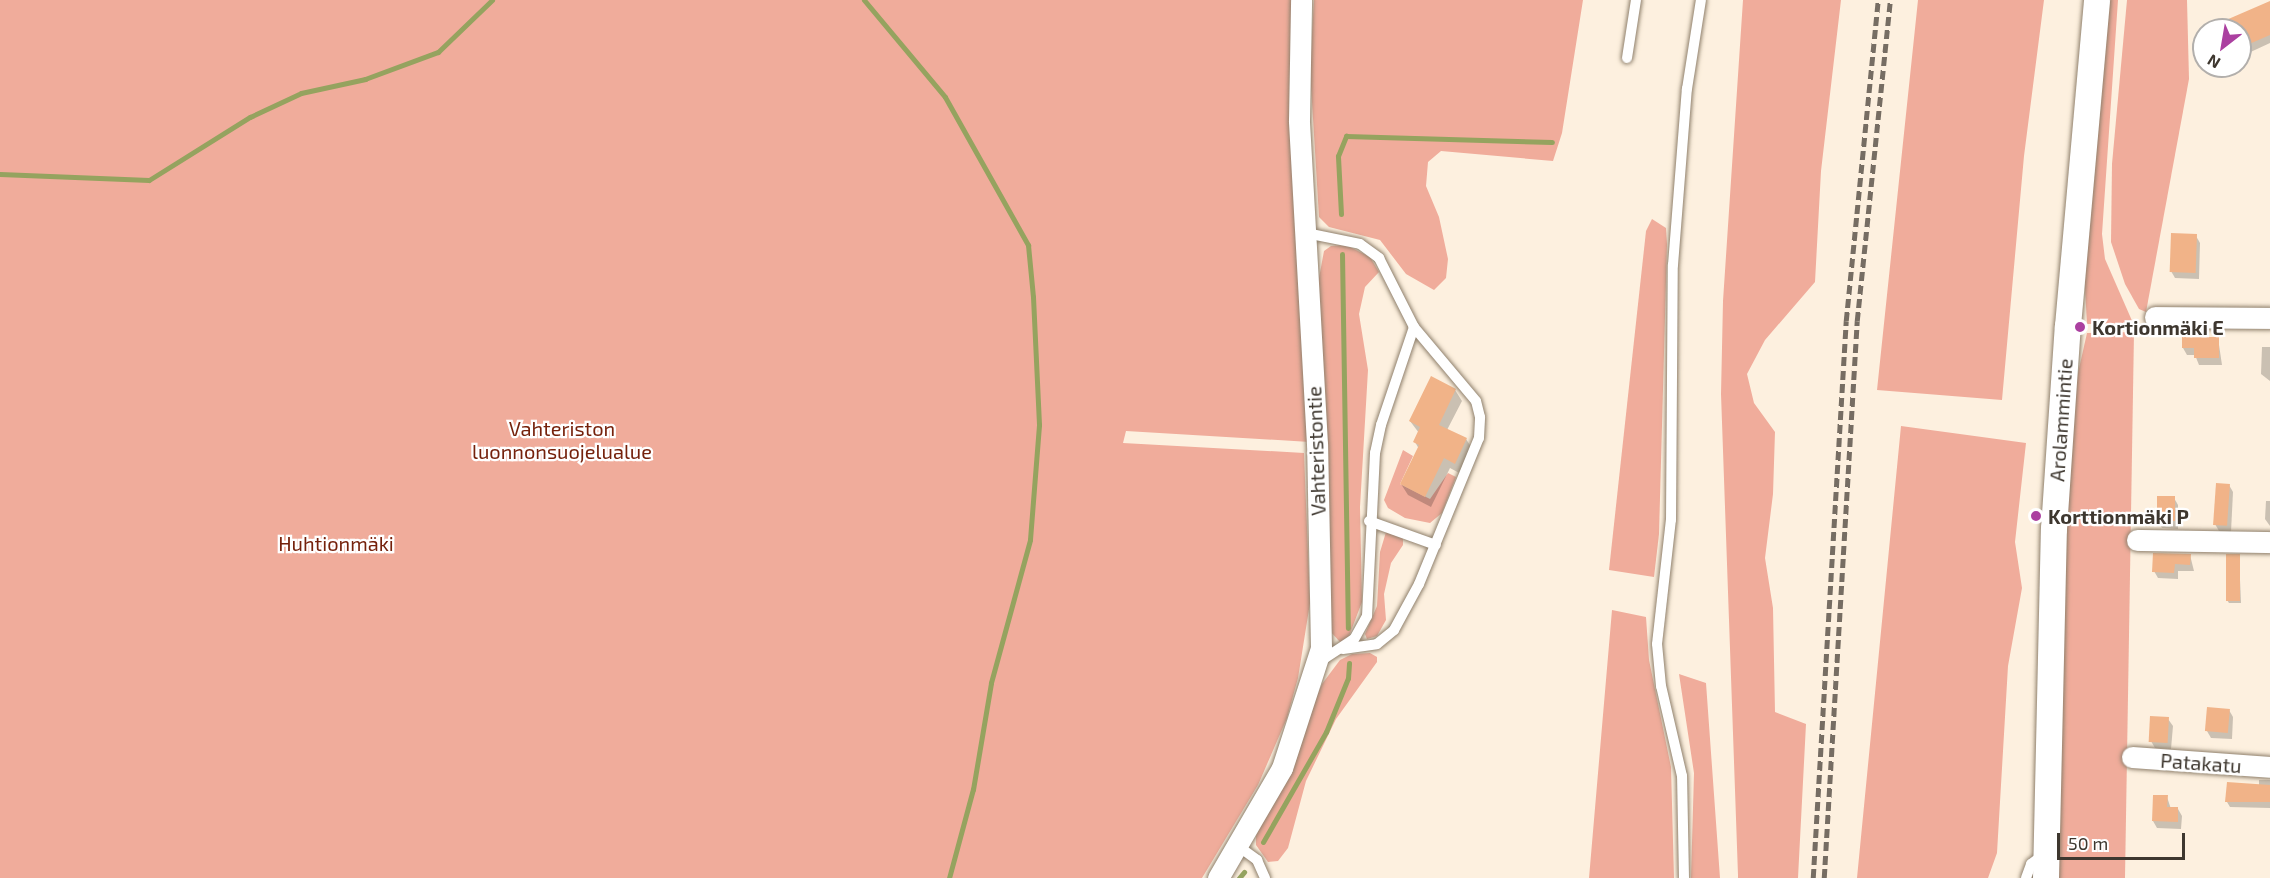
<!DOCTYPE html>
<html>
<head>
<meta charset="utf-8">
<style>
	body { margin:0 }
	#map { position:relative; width:2270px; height:878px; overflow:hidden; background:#fdf0df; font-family:"Exo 2",sans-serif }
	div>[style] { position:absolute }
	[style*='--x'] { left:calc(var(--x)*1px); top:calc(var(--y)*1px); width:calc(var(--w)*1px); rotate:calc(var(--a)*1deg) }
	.green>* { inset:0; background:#f0ac9b }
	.shadow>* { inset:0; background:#0003 }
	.stream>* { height:5px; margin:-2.5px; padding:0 2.5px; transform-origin:2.5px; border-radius:2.5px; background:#95a35f }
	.building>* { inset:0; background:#f1b388; transform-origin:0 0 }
	.roads { filter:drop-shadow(0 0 2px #8f806c) drop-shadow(0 0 2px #8f806c) }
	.service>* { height:10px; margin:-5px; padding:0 5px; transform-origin:5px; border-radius:5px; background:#fff }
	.minor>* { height:21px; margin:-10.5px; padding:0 10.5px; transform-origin:10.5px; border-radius:10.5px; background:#fff }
	.tertiary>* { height:26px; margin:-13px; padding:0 13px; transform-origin:13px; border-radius:13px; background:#fff }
	.rail>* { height:4.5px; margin-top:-2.25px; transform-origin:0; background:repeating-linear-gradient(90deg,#766d63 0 9px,transparent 0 13.5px) }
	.dots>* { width:16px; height:16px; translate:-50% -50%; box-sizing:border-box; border:3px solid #fff; border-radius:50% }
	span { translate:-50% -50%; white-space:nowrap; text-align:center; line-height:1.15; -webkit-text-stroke:4.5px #fff; paint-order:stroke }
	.poi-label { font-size:20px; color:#3e372f; font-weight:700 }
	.left { translate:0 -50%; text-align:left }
	.street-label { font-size:20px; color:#3e372f }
	.park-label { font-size:20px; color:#75210b }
	.north { position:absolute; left:2192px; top:18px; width:60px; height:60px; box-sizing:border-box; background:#fff; border:2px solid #b2afac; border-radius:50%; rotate:211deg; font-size:16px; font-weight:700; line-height:24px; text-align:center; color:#3e372f }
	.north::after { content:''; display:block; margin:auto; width:21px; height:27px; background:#ab40a0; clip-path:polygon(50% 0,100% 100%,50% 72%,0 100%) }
	.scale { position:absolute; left:2057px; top:833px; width:128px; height:27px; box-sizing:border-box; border:3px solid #3e372f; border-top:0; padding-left:8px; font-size:18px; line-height:21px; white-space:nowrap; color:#3e372f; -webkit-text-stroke:4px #fff; paint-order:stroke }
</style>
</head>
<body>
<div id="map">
	<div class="green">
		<i style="clip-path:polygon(0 0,1295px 0,1310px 442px,1126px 431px,1123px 443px,1304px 453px,1310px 603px,1298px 678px,1287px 718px,1258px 785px,1202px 878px,0 878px)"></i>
		<i style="clip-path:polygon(1314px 0,1583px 0,1562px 133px,1553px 161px,1441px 151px,1428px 162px,1426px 186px,1439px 217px,1448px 259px,1446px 278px,1434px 290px,1406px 274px,1380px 240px,1329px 227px,1319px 217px,1310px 69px)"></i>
		<i style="clip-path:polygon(1743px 0,1841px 0,1821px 171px,1815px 282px,1765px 340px,1747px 374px,1754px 403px,1775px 432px,1773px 494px,1765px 558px,1773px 608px,1775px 712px,1806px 724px,1798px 878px,1738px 878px,1738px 875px,1721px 394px,1723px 301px)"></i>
		<i style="clip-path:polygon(1918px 0,2044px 0,2024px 156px,2002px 400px,1877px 390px)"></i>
		<i style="clip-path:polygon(2107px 0,2118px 0,2102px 234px,2105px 259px,2133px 323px,2087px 324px,2084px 271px)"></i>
		<i style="clip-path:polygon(2127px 0,2187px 0,2189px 79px,2146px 312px,2139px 309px,2125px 284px,2111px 242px,2112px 164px)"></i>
		<i style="clip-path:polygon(1652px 219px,1666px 228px,1667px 244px,1659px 534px,1654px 577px,1609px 570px,1646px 231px)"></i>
		<i style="clip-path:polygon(1346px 245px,1370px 257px,1379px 272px,1365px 287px,1359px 314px,1368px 370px,1360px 507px,1362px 602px,1349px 636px,1340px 642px,1329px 630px,1319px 278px,1324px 251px,1331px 246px)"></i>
		<i style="clip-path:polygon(2134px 332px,2125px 878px,2055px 878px,2064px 528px,2076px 382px,2087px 333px)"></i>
		<i style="clip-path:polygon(1901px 426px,2026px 443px,2015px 542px,2022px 588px,2008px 666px,1997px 853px,1988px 878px,1857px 878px)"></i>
		<i style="clip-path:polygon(1403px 450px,1413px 456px,1400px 484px,1430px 499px,1448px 473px,1456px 477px,1442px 513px,1430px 523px,1405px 518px,1388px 508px,1384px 500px)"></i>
		<i style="clip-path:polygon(1386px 532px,1403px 538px,1403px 545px,1391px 563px,1384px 594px,1386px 620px,1377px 636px,1367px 639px,1365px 634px,1377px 606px,1380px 552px)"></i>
		<i style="clip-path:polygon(1612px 610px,1646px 617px,1649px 660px,1671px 767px,1674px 878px,1589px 878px)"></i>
		<i style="clip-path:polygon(1370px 653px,1377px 657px,1377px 662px,1336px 719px,1306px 781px,1288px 848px,1278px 861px,1268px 862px,1256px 845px,1256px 836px,1322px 684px,1340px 660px,1352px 654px)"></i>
		<i style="clip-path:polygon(1679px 674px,1706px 683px,1720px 878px,1691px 878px,1694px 773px)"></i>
	</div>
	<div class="shadow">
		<i style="clip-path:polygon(2270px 2px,2270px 43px,2242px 56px,2240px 30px,2230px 30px)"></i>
		<i style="clip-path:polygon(2196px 236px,2200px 243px,2199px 279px,2175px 278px,2171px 271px)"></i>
		<i style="clip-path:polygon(2197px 332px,2201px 339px,2218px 338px,2222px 365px,2199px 365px,2195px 355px,2187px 355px,2183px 348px)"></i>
		<i style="clip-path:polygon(2262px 347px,2270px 347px,2270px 381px,2261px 374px)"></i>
		<i style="clip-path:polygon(1455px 390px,1462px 401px,1447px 430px,1466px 439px,1473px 450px,1461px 474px,1450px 468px,1431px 507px,1408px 495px,1401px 484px,1419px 449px,1415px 442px,1419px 433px,1410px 421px)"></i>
		<i style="clip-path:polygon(2229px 485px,2233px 492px,2231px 532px,2219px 531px,2215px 524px)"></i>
		<i style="clip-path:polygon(2174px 498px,2178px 505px,2178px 529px,2162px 528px,2158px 521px)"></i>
		<i style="clip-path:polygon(2266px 501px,2270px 501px,2270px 526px,2265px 519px)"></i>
		<i style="clip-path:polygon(2190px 555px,2194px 571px,2178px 571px,2178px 579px,2158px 578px,2154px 571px)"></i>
		<i style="clip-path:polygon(2239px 556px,2241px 603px,2229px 603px,2227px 600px)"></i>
		<i style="clip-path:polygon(2229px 710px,2233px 717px,2232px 739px,2211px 738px,2207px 731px)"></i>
		<i style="clip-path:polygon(2168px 719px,2173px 726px,2171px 749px,2155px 748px,2151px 741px)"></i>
		<i style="clip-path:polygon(2259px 780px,2270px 780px,2270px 808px,2230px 807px,2227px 802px,2259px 786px)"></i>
		<i style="clip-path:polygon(2167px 797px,2171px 809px,2178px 809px,2182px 816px,2181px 829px,2157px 828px,2153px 821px)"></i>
	</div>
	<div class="stream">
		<i style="--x:864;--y:0;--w:126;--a:50.1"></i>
		<i style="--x:945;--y:97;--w:170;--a:60.7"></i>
		<i style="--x:1028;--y:245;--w:52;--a:84.5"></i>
		<i style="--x:1033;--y:297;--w:128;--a:87.3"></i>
		<i style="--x:1039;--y:425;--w:115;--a:94.5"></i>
		<i style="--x:1030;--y:540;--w:148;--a:105.3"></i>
		<i style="--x:991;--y:683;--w:108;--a:99.6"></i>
		<i style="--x:973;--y:789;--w:92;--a:105.1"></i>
		<i style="--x:0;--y:174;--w:149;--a:2.3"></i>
		<i style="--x:149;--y:180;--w:119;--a:-32"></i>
		<i style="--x:250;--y:117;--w:56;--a:-25.2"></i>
		<i style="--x:301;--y:93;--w:66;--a:-12.3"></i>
		<i style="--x:365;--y:79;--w:78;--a:-20.3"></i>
		<i style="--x:438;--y:52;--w:75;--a:-43.9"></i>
		<i style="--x:1341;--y:214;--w:58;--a:-93"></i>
		<i style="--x:1338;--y:156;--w:22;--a:-68"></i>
		<i style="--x:1346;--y:136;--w:206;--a:1.7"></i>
		<i style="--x:1342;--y:254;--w:374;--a:89.1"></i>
		<i style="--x:1263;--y:842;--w:127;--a:-60.2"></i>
		<i style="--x:1326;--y:732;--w:58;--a:-67.8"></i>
		<i style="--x:1348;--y:678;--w:15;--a:-86"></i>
		<i style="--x:1239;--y:878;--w:8;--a:-50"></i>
	</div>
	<div class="building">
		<i style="clip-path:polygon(2270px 1px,2270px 35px,2240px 48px,2240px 30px,2203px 30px)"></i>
		<i style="left:2171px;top:233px;width:26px;height:39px;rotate:2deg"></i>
		<i style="clip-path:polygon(2182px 330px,2198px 330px,2198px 337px,2219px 337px,2219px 358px,2194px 358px,2194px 348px,2182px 348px)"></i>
		<i style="clip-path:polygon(1431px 376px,1456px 389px,1439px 425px,1467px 438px,1455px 464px,1444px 458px,1425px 497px,1400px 484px,1419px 445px,1413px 442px,1420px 427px,1409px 421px)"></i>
		<i style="left:2216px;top:483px;width:14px;height:42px;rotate:4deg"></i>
		<i style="left:2157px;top:496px;width:18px;height:25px"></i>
		<i style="clip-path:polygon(2153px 553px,2191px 554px,2190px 565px,2175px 564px,2174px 573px,2152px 572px)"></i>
		<i style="left:2226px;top:554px;width:14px;height:47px"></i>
		<i style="left:2207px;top:707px;width:23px;height:24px;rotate:5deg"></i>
		<i style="left:2150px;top:716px;width:19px;height:26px;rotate:3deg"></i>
		<i style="clip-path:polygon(2227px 782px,2270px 785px,2270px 802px,2225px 802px)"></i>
		<i style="clip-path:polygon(2153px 795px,2168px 795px,2167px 807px,2178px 807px,2178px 822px,2152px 821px)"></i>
	</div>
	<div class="roads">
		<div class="service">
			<i style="--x:1627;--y:58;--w:59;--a:-81.2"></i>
			<i style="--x:1306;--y:233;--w:55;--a:11.5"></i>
			<i style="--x:1360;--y:244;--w:24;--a:36"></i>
			<i style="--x:1379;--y:258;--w:77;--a:63.1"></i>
			<i style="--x:1414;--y:327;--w:103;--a:108.6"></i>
			<i style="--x:1381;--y:425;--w:29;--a:102"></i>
			<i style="--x:1375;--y:453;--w:163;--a:92.8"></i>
			<i style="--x:1367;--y:616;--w:26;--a:119"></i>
			<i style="--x:1354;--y:639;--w:42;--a:146.7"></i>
			<i style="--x:1369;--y:521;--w:71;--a:19.7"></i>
			<i style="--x:1343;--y:649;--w:34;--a:-8"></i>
			<i style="--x:1377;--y:644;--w:22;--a:-39"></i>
			<i style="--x:1394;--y:630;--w:52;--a:-61.5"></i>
			<i style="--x:1419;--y:584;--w:158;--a:-67.7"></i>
			<i style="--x:1479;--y:438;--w:21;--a:-87"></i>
			<i style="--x:1480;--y:417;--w:16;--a:-104"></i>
			<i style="--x:1476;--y:401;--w:97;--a:-130"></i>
			<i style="--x:1238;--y:846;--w:24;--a:36"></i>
			<i style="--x:1257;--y:860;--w:20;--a:66"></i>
			<i style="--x:1684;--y:878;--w:102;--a:-91.1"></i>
			<i style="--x:1682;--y:776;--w:92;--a:-103.1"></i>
			<i style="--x:1661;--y:686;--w:42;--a:-95.4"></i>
			<i style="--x:1657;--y:644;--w:125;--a:-83.6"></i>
			<i style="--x:1671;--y:520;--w:255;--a:-89.6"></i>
			<i style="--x:1673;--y:265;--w:177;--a:-85.5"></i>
			<i style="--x:1687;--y:89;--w:90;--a:-81.1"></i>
			<i style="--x:2026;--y:878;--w:15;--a:-70"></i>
			<i style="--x:2031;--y:864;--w:15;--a:-37"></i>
		</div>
		<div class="minor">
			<i style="--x:2155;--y:317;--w:115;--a:0.5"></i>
			<i style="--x:2137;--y:540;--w:133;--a:0.9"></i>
			<i style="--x:2132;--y:757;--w:138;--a:4.1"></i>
			<i style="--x:1218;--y:878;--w:127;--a:-59.8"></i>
			<i style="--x:1282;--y:768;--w:126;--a:-72"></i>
			<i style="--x:1321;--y:648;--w:204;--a:-91.1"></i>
			<i style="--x:1317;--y:444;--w:324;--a:-93.2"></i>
			<i style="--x:1299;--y:120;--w:120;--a:-89"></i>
		</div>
		<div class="tertiary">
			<i style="--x:2046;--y:878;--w:349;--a:-88.7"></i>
			<i style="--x:2054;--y:529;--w:203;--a:-86.1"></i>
			<i style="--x:2068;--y:326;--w:327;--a:-84.9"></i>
		</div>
	</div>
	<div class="rail">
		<i style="--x:1813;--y:878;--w:558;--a:-86.61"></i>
		<i style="--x:1846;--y:321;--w:323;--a:-84.3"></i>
		<i style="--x:1824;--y:878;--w:558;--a:-86.61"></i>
		<i style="--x:1857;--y:321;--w:323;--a:-84.1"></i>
	</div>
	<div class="dots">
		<i style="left:2080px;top:327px;background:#ab40a0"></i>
		<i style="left:2036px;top:516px;background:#ab40a0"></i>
	</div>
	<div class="poi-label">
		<span class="left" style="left:2092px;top:327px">Kortionmäki E</span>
		<span class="left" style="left:2048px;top:516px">Korttionmäki P</span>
	</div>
	<div class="street-label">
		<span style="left:2061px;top:420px;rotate:-86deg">Arolammintie</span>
		<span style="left:1316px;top:451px;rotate:-92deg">Vahteristontie</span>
		<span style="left:2201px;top:763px;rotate:4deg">Patakatu</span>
	</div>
	<div class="park-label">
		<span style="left:562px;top:440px">Vahteriston<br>luonnonsuojelualue</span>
		<span style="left:336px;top:543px">Huhtionmäki</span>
	</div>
	<div class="north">N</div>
	<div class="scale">50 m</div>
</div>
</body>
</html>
